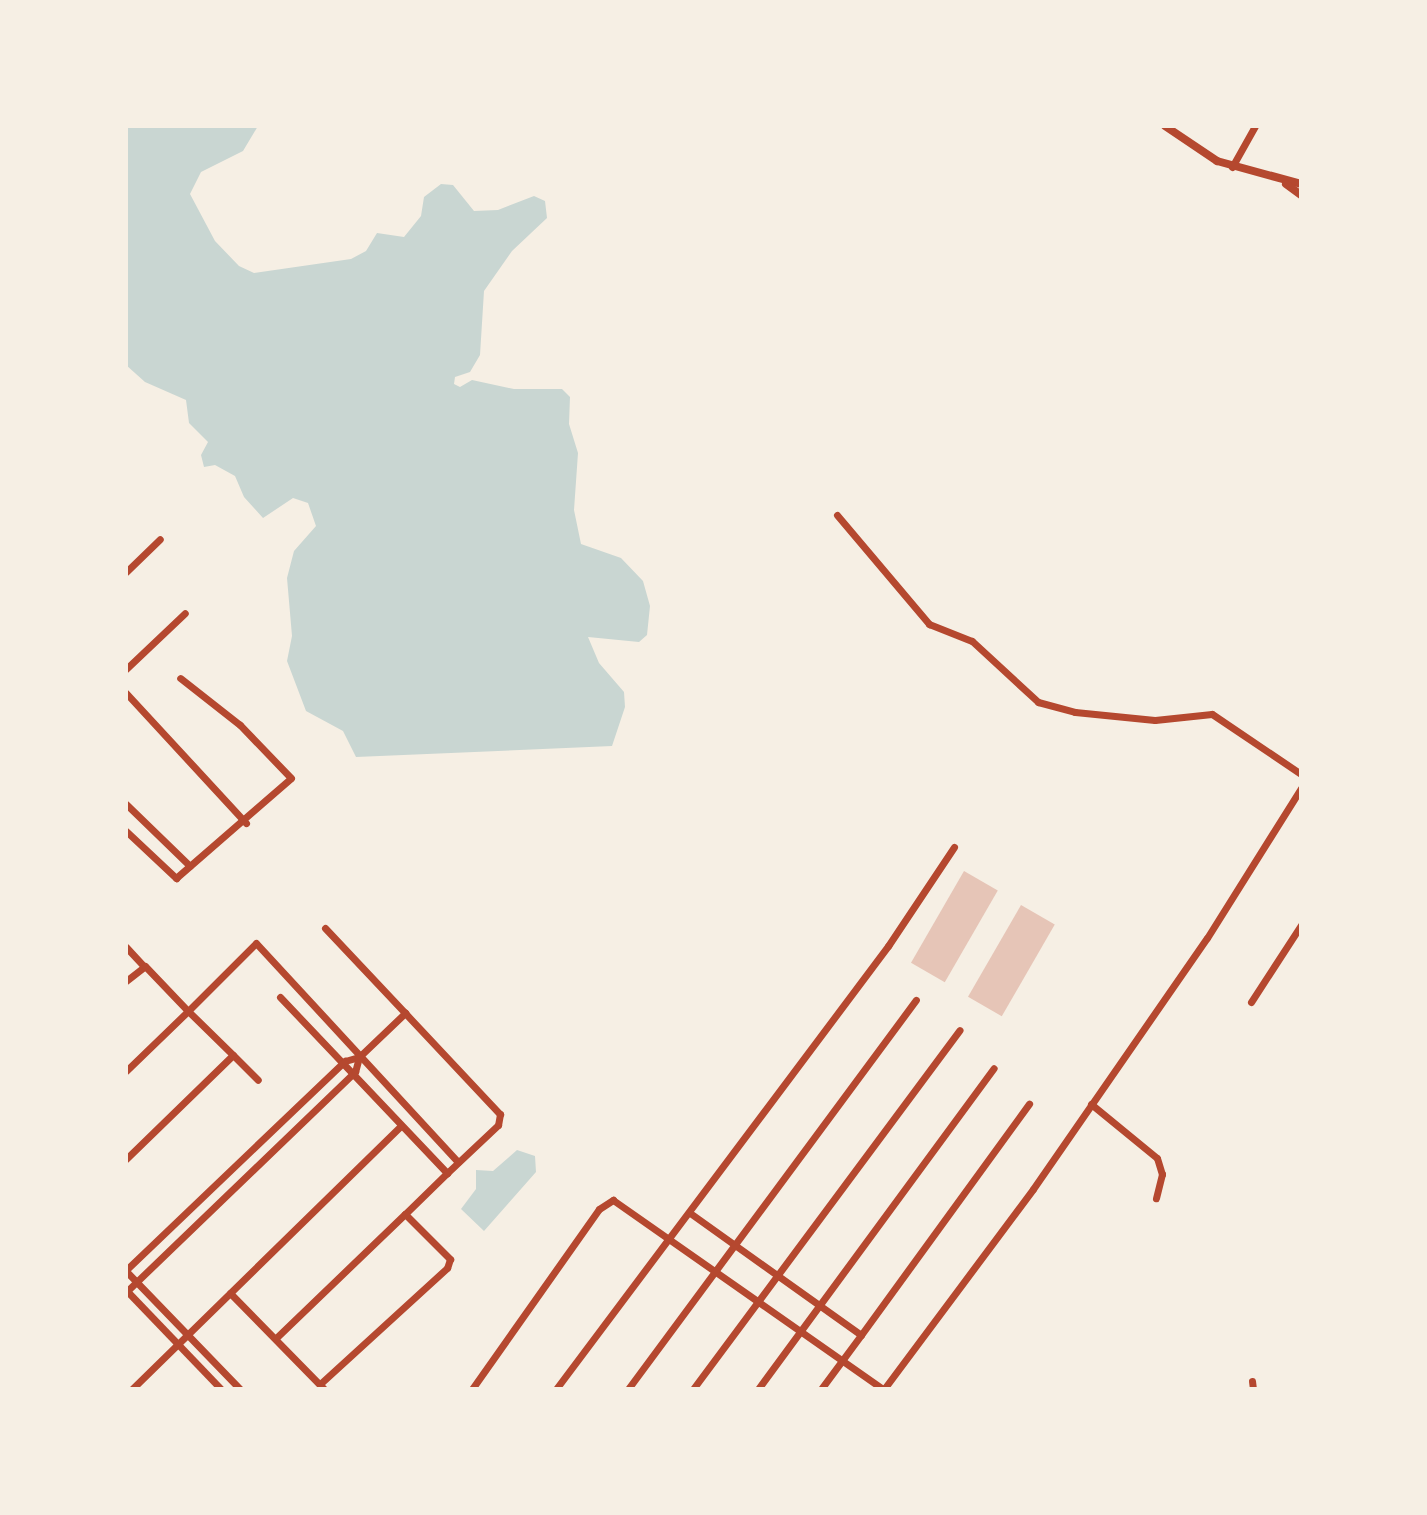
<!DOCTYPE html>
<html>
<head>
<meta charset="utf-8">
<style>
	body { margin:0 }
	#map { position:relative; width:1427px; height:1515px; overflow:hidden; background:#f6efe4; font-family:"Golos Text",sans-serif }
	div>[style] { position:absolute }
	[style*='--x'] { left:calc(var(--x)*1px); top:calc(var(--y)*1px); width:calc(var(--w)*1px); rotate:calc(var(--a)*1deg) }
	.water>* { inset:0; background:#c9d6d2 }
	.building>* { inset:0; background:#e6c5b7; transform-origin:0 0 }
	.minor>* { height:7px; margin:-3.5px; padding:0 3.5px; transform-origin:3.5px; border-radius:3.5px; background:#b5482f }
	.tertiary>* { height:8px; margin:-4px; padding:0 4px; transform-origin:4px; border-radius:4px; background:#b5482f }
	span { translate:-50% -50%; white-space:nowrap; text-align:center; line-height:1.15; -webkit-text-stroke:8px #f6efe4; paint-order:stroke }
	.frame { position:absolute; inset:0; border:128px solid #f6efe4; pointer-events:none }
</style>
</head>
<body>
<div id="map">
	<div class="water">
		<i style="clip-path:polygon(126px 126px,258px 126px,243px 151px,201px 172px,190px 194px,215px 241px,239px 266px,254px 273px,351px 259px,366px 251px,377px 233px,404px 237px,421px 216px,424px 197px,441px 184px,453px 185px,474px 211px,498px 210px,534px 196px,545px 201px,547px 218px,512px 251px,484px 291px,480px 355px,470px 372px,455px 377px,454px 384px,460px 387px,472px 380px,514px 389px,562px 389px,570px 397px,569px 424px,578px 453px,574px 510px,581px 544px,621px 558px,643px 581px,650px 606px,647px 635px,639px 642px,588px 637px,599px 663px,624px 692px,625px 707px,612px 746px,356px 757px,343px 731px,306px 711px,287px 661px,292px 636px,287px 578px,294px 551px,316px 526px,308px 503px,293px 498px,263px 518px,244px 497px,235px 476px,215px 465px,204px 467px,201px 455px,208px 442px,189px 423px,186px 400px,145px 382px,126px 365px)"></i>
		<i style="clip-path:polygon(517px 1150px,535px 1156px,536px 1172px,484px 1231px,461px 1209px,476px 1189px,476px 1170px,493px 1171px)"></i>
	</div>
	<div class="building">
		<i style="left:964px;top:871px;width:39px;height:106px;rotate:30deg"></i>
		<i style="left:1021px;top:905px;width:39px;height:106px;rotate:30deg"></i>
	</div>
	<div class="minor">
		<i style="--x:1232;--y:167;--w:47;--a:-60.7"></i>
		<i style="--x:837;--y:515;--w:143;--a:49.8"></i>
		<i style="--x:929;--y:624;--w:46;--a:21.6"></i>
		<i style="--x:972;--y:641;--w:90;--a:42.7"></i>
		<i style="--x:1038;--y:702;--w:38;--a:15"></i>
		<i style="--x:1075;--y:712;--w:80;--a:5.7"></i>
		<i style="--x:1155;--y:720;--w:57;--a:-6"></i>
		<i style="--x:1212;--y:714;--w:107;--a:34"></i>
		<i style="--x:126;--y:572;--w:47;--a:-44.1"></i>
		<i style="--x:126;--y:669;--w:81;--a:-43.5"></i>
		<i style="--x:126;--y:693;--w:177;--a:47.3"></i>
		<i style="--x:126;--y:804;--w:89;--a:44.1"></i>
		<i style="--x:126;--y:831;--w:69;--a:43.2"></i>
		<i style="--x:176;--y:878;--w:152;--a:-41"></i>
		<i style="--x:291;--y:778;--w:74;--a:-133.9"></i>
		<i style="--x:240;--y:725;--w:76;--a:-141.9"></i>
		<i style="--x:325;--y:928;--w:117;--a:46.7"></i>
		<i style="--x:126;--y:947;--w:25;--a:47"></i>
		<i style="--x:126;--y:981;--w:24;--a:-38"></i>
		<i style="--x:145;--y:966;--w:62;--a:46.3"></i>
		<i style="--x:188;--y:1011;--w:86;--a:135.9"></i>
		<i style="--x:280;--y:997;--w:243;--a:46.5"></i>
		<i style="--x:447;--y:1173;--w:59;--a:135.7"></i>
		<i style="--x:1251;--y:1002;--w:92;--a:-57"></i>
		<i style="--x:233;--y:1055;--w:35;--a:45"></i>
		<i style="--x:1091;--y:1104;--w:85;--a:39.3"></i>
		<i style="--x:1157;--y:1158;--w:17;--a:73"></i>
		<i style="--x:1162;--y:1174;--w:25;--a:104"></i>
		<i style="--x:126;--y:1159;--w:149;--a:-44.2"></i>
		<i style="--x:233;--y:1055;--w:63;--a:-135.6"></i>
		<i style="--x:188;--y:1011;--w:96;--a:-45"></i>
		<i style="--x:256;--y:943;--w:298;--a:47.3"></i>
		<i style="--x:690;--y:1213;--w:210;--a:35.5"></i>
		<i style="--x:861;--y:1335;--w:67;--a:126.5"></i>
		<i style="--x:126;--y:1270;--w:303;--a:-43.7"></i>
		<i style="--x:345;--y:1061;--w:15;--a:-16"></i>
		<i style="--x:359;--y:1057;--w:64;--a:-43.7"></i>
		<i style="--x:405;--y:1013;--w:139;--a:46.8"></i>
		<i style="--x:500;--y:1114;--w:11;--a:100"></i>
		<i style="--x:498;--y:1125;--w:70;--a:136.7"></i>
		<i style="--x:126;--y:1271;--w:164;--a:46"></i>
		<i style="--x:126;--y:1290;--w:137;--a:46.2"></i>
		<i style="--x:126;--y:1292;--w:318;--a:-43.9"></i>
		<i style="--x:355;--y:1072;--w:16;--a:-75"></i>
		<i style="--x:230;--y:1293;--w:134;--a:45.6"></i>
		<i style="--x:861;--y:1335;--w:286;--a:-54"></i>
		<i style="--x:276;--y:1338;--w:179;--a:-43.9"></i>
		<i style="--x:405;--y:1214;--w:64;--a:45"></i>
		<i style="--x:450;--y:1259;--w:9;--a:108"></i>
		<i style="--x:447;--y:1268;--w:172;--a:137.6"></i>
		<i style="--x:1252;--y:1381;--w:8;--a:83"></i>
		<i style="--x:132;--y:1389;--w:376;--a:-44.4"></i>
		<i style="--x:472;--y:1389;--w:220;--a:-54.8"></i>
		<i style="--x:599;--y:1209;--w:17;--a:-33"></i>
		<i style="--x:613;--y:1200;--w:330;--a:35"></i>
		<i style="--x:556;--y:1389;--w:554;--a:-53.15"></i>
		<i style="--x:888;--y:946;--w:119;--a:-56.3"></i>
		<i style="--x:628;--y:1389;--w:484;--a:-53.5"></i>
		<i style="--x:693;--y:1389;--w:447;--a:-53.4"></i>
		<i style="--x:758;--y:1389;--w:398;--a:-53.7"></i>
		<i style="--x:884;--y:1389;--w:249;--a:-53.3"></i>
		<i style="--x:1033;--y:1189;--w:305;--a:-55.3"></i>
		<i style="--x:1207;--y:938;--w:177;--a:-57.9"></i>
	</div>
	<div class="tertiary">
		<i style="--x:1165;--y:126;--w:63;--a:33.9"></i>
		<i style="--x:1217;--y:161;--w:87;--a:15.3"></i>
		<i style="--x:1286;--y:184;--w:19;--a:36"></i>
	</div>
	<div class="frame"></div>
</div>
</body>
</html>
